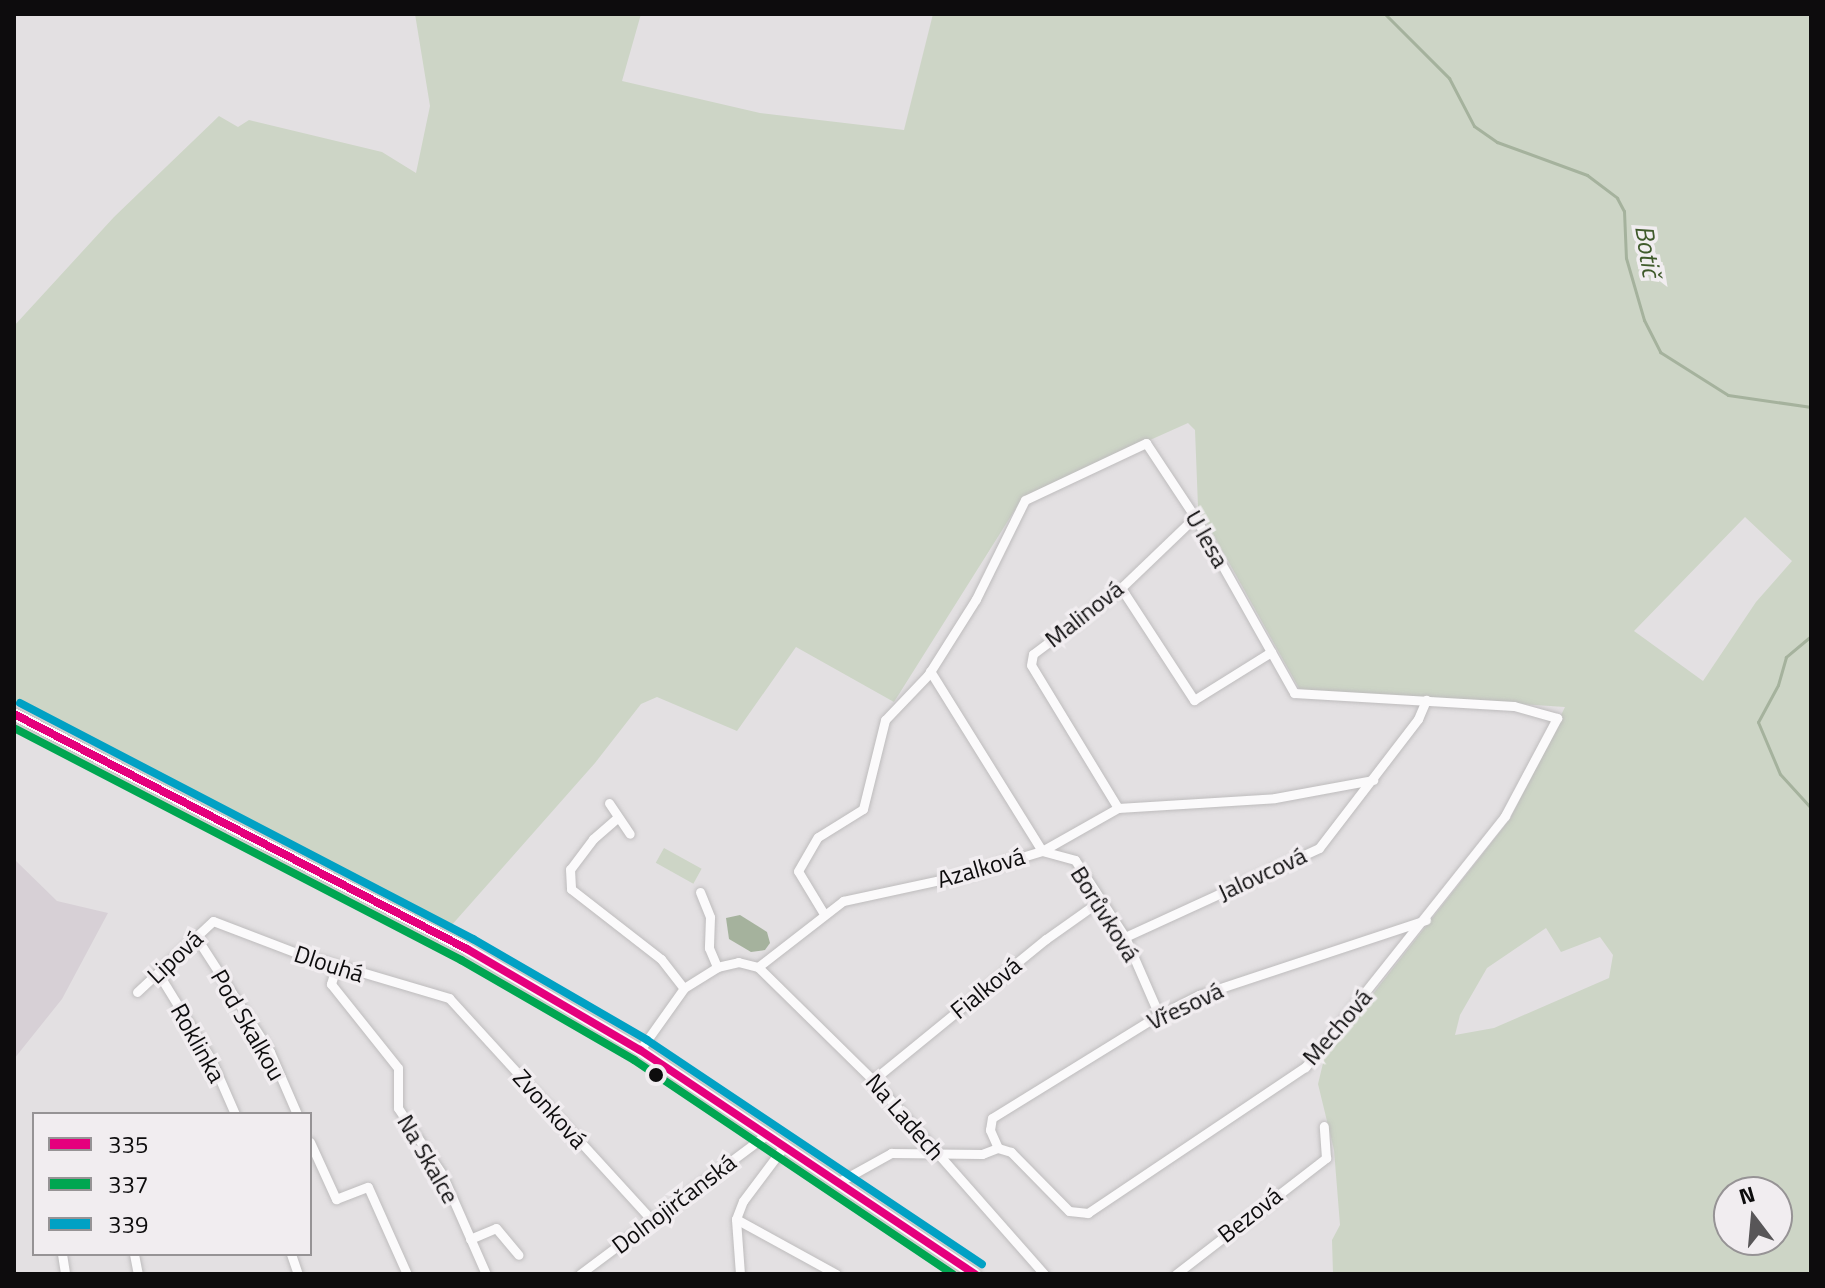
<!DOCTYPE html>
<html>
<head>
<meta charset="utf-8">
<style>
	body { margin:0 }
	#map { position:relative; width:1825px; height:1288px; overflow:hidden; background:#e3e0e2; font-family:"Titillium Web",sans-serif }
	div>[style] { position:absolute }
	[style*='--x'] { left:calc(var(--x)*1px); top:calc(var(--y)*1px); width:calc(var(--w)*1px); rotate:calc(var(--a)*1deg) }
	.built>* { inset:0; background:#d7d0d6 }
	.green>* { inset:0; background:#cdd5c6; transform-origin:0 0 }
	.water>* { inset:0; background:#a5b29d }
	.stream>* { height:3px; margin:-1.5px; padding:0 1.5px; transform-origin:1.5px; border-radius:1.5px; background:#a5b29d }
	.roads { filter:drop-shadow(0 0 2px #bebcbd) drop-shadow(0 0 2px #bebcbd) }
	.minor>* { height:9px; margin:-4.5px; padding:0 4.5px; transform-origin:4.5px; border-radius:4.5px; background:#fbfafb }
	.secondary>* { height:12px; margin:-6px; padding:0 6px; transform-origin:6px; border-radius:6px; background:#fbfafb }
	.bus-1>* { height:8px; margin:-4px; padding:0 4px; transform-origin:4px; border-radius:4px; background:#e5007d }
	.bus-2>* { height:8px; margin:-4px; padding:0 4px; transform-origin:4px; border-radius:4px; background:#00a651 }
	.bus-3>* { height:8px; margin:-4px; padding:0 4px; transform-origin:4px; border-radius:4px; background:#01a1c4 }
	.dots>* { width:22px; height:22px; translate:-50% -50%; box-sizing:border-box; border:4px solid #f1edf0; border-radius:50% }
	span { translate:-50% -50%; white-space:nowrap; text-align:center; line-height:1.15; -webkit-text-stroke:7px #f1edf0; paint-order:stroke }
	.street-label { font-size:24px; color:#0d0c0d }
	.water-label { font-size:26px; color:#3f5a2b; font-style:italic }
	.frame { position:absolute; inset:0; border:16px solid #0d0c0d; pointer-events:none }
	.legend { position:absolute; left:32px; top:1112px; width:280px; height:144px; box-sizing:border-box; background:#f1edf0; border:2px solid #969395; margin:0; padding:10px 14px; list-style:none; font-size:24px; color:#0d0c0d }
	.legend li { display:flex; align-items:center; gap:16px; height:40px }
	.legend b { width:40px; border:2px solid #969395 }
	.north { position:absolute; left:1713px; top:1176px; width:80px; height:80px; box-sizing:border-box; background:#f1edf0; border:2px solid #969395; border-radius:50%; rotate:344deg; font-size:22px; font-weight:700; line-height:32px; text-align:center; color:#0d0c0d }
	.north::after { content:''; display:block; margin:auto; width:28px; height:36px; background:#585658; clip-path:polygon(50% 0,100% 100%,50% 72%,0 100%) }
</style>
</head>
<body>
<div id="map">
	<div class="built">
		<i style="clip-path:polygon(14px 859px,57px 901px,108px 913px,62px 999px,14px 1059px)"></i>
	</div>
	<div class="green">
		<i style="clip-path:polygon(evenodd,415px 14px,641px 14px,622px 81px,760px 113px,904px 130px,933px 14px,1811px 14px,1811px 1274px,1333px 1274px,1332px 1240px,1340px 1225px,1334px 1150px,1318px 1084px,1325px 1055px,1510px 819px,1565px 707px,1300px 690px,1198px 507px,1195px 430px,1188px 423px,1023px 497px,894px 702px,796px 647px,737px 731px,657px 697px,641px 704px,595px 763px,450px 927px,14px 701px,14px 326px,114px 217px,219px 116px,238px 127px,249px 120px,382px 152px,416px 173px,430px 106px,415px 14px,1745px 517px,1792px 561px,1756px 602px,1703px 681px,1634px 631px,1745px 517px,415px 14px,1546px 928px,1561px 952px,1600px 937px,1613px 955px,1609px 978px,1494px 1028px,1455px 1035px,1460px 1015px,1487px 968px,1546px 928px,415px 14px,1729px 1192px,1777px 1192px,1777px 1240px,1729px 1240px,1729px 1192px)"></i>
		<i style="left:664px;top:848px;width:43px;height:17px;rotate:29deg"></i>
	</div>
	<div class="water">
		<i style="clip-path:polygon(740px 915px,767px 932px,770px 943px,765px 950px,751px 952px,729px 939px,726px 918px)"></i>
	</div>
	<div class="stream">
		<i style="--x:1385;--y:14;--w:91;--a:45"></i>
		<i style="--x:1449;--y:78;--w:54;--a:62.5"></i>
		<i style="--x:1474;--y:126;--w:28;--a:35"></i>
		<i style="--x:1497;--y:142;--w:96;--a:20.1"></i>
		<i style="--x:1587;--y:175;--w:38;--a:37"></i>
		<i style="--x:1617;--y:198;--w:15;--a:62"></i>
		<i style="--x:1624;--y:211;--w:47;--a:87.6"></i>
		<i style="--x:1626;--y:258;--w:65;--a:73.8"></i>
		<i style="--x:1644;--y:320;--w:36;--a:63"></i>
		<i style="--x:1660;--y:352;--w:80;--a:32.3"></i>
		<i style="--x:1728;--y:395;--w:84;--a:8.2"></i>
		<i style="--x:1811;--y:636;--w:33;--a:140"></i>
		<i style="--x:1786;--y:657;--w:29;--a:106"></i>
		<i style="--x:1778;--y:685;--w:42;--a:118.4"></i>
		<i style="--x:1758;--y:722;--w:56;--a:67.1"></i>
		<i style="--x:1780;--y:774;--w:46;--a:47.6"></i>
	</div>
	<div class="roads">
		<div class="minor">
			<i style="--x:1121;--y:588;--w:134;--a:56.9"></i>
			<i style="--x:1194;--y:700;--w:91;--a:-31.9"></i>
			<i style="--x:930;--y:671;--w:212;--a:58.1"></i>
			<i style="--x:1042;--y:851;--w:34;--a:15"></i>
			<i style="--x:1075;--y:860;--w:92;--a:57"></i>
			<i style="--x:1125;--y:937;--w:85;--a:66.4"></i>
			<i style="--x:609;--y:803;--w:37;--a:56"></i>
			<i style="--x:1118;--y:808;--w:167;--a:-121.3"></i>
			<i style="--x:1031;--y:665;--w:11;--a:-80"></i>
			<i style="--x:1033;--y:654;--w:110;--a:-36.9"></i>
			<i style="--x:1121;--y:588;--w:103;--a:-43.8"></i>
			<i style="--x:617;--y:818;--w:32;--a:139"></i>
			<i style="--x:593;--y:839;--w:38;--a:127"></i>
			<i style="--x:570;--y:869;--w:20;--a:87"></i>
			<i style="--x:571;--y:889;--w:114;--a:37.9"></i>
			<i style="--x:661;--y:959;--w:37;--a:52"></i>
			<i style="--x:700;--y:892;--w:27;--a:68"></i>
			<i style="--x:710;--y:917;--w:31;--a:92"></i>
			<i style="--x:709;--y:948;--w:21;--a:67"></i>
			<i style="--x:824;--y:914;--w:50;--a:-121.2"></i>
			<i style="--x:798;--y:871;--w:39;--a:-60"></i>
			<i style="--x:818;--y:837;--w:53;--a:-31.9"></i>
			<i style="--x:863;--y:809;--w:92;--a:-76.1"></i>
			<i style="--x:885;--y:720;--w:62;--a:-46.3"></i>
			<i style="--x:928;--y:675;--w:90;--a:-57.7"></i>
			<i style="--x:976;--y:599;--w:110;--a:-63.7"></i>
			<i style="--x:1025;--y:500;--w:134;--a:-25.2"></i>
			<i style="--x:1146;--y:443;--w:89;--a:56.5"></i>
			<i style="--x:1195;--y:517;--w:202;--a:60.6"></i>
			<i style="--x:1294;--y:693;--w:220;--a:3.4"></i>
			<i style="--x:1514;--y:706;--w:45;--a:15.6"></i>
			<i style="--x:1557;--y:718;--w:111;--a:118"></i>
			<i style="--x:1505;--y:816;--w:321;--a:128.5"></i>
			<i style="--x:1305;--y:1067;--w:262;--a:146.1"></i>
			<i style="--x:1088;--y:1213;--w:19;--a:-174"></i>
			<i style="--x:1069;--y:1211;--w:83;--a:-134.5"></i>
			<i style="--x:1011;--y:1152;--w:14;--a:-163"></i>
			<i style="--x:196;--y:937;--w:137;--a:57.2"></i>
			<i style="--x:270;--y:1052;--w:68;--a:66.5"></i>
			<i style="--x:1125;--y:937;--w:213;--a:-24.6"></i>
			<i style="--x:1319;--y:848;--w:163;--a:-52.5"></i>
			<i style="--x:1418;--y:719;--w:21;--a:-67"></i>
			<i style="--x:337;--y:965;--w:20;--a:108"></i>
			<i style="--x:331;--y:984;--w:107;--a:51.4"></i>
			<i style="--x:398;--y:1068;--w:40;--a:90"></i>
			<i style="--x:398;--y:1108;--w:79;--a:56.3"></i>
			<i style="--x:442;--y:1174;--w:109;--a:66.3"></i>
			<i style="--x:758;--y:967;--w:108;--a:-37.8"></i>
			<i style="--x:843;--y:901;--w:119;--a:-12.2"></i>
			<i style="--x:959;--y:876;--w:87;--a:-16.8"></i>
			<i style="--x:1042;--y:851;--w:87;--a:-29.5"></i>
			<i style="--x:1118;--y:808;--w:157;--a:-3.6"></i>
			<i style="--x:1275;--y:798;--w:100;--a:-10.4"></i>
			<i style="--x:158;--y:973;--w:101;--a:58.4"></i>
			<i style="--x:211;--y:1059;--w:60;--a:66.4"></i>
			<i style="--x:137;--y:992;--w:104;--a:-43.1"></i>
			<i style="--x:213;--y:921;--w:90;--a:20.9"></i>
			<i style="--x:297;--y:953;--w:159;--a:16.5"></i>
			<i style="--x:449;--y:998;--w:301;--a:47.6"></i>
			<i style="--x:640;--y:1050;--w:76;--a:-54.6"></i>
			<i style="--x:684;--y:988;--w:39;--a:-32"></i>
			<i style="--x:717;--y:967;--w:22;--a:-13"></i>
			<i style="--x:738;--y:962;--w:21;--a:14"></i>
			<i style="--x:758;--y:967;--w:161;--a:44.5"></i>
			<i style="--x:873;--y:1080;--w:259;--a:48.6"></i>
			<i style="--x:873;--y:1080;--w:223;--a:-39.2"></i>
			<i style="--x:1046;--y:939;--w:67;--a:-35.3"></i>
			<i style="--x:310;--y:1142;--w:63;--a:65.5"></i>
			<i style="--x:336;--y:1199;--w:34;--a:-21"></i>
			<i style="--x:368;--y:1187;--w:95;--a:65.9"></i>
			<i style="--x:998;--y:1148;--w:20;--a:-114"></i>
			<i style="--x:990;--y:1130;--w:12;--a:-81"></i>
			<i style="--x:992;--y:1118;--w:196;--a:-31.7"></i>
			<i style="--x:1159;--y:1015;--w:45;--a:-26.6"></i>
			<i style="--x:1199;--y:995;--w:239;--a:-18.3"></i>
			<i style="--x:839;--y:1182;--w:60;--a:-29.1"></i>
			<i style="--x:891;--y:1153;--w:91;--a:0.6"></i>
			<i style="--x:982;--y:1154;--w:17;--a:-21"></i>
			<i style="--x:736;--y:1219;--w:114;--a:28.8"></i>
			<i style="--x:470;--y:1239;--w:28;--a:-23"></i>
			<i style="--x:496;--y:1228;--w:35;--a:50"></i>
			<i style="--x:62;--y:1254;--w:20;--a:81"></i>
			<i style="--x:134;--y:1254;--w:20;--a:79"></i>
			<i style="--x:291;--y:1254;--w:21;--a:71"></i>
			<i style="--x:580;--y:1274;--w:234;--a:-36.8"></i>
			<i style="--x:740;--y:1274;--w:55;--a:-94.2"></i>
			<i style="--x:736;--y:1219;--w:19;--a:-69"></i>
			<i style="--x:743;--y:1201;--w:70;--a:-53.1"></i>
			<i style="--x:1176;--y:1274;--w:190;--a:-37.7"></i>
			<i style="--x:1326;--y:1158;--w:32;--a:-94"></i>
		</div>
		<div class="secondary">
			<i style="--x:14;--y:714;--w:510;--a:27.42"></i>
			<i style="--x:467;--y:949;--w:200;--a:30.3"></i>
			<i style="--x:640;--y:1050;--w:403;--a:33.8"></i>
		</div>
	</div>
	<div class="bus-1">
		<i style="--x:14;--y:714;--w:510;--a:27.42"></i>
		<i style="--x:467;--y:949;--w:200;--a:30.3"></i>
		<i style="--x:640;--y:1050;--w:403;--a:33.8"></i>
	</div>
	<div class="bus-2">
		<i style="--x:14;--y:728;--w:504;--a:27.43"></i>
		<i style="--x:461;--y:960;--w:200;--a:30"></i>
		<i style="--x:634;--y:1060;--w:384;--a:33.9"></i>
	</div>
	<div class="bus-3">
		<i style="--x:20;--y:703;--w:511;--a:27.52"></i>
		<i style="--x:473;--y:939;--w:201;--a:30.1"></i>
		<i style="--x:647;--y:1040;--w:403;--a:33.8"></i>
	</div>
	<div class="dots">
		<i style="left:656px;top:1075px;background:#0d0c0d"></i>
	</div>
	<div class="street-label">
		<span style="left:1207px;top:539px;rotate:60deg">U lesa</span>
		<span style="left:1084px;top:614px;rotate:-38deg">Malinová</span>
		<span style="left:981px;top:868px;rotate:-16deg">Azalková</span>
		<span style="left:1262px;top:874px;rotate:-25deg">Jalovcová</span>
		<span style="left:1105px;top:914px;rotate:58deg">Borůvková</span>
		<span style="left:175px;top:957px;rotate:-43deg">Lipová</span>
		<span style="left:329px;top:964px;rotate:18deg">Dlouhá</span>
		<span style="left:986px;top:988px;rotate:-39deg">Fialková</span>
		<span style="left:1185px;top:1006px;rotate:-25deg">Vřesová</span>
		<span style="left:248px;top:1025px;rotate:60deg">Pod Skalkou</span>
		<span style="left:1337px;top:1027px;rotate:-49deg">Mechová</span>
		<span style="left:198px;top:1043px;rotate:61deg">Roklinka</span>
		<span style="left:550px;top:1109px;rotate:48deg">Zvonková</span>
		<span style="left:905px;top:1117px;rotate:49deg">Na Ladech</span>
		<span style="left:428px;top:1159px;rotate:60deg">Na Skalce</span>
		<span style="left:674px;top:1204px;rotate:-37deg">Dolnojirčanská</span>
		<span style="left:1250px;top:1215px;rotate:-38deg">Bezová</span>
	</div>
	<div class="water-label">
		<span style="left:1648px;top:251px;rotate:81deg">Botič</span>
	</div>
	<div class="frame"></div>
	<ul class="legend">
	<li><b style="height:10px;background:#e5007d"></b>335</li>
	<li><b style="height:10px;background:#00a651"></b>337</li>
	<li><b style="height:10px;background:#01a1c4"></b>339</li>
	</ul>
	<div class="north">N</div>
</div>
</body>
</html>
